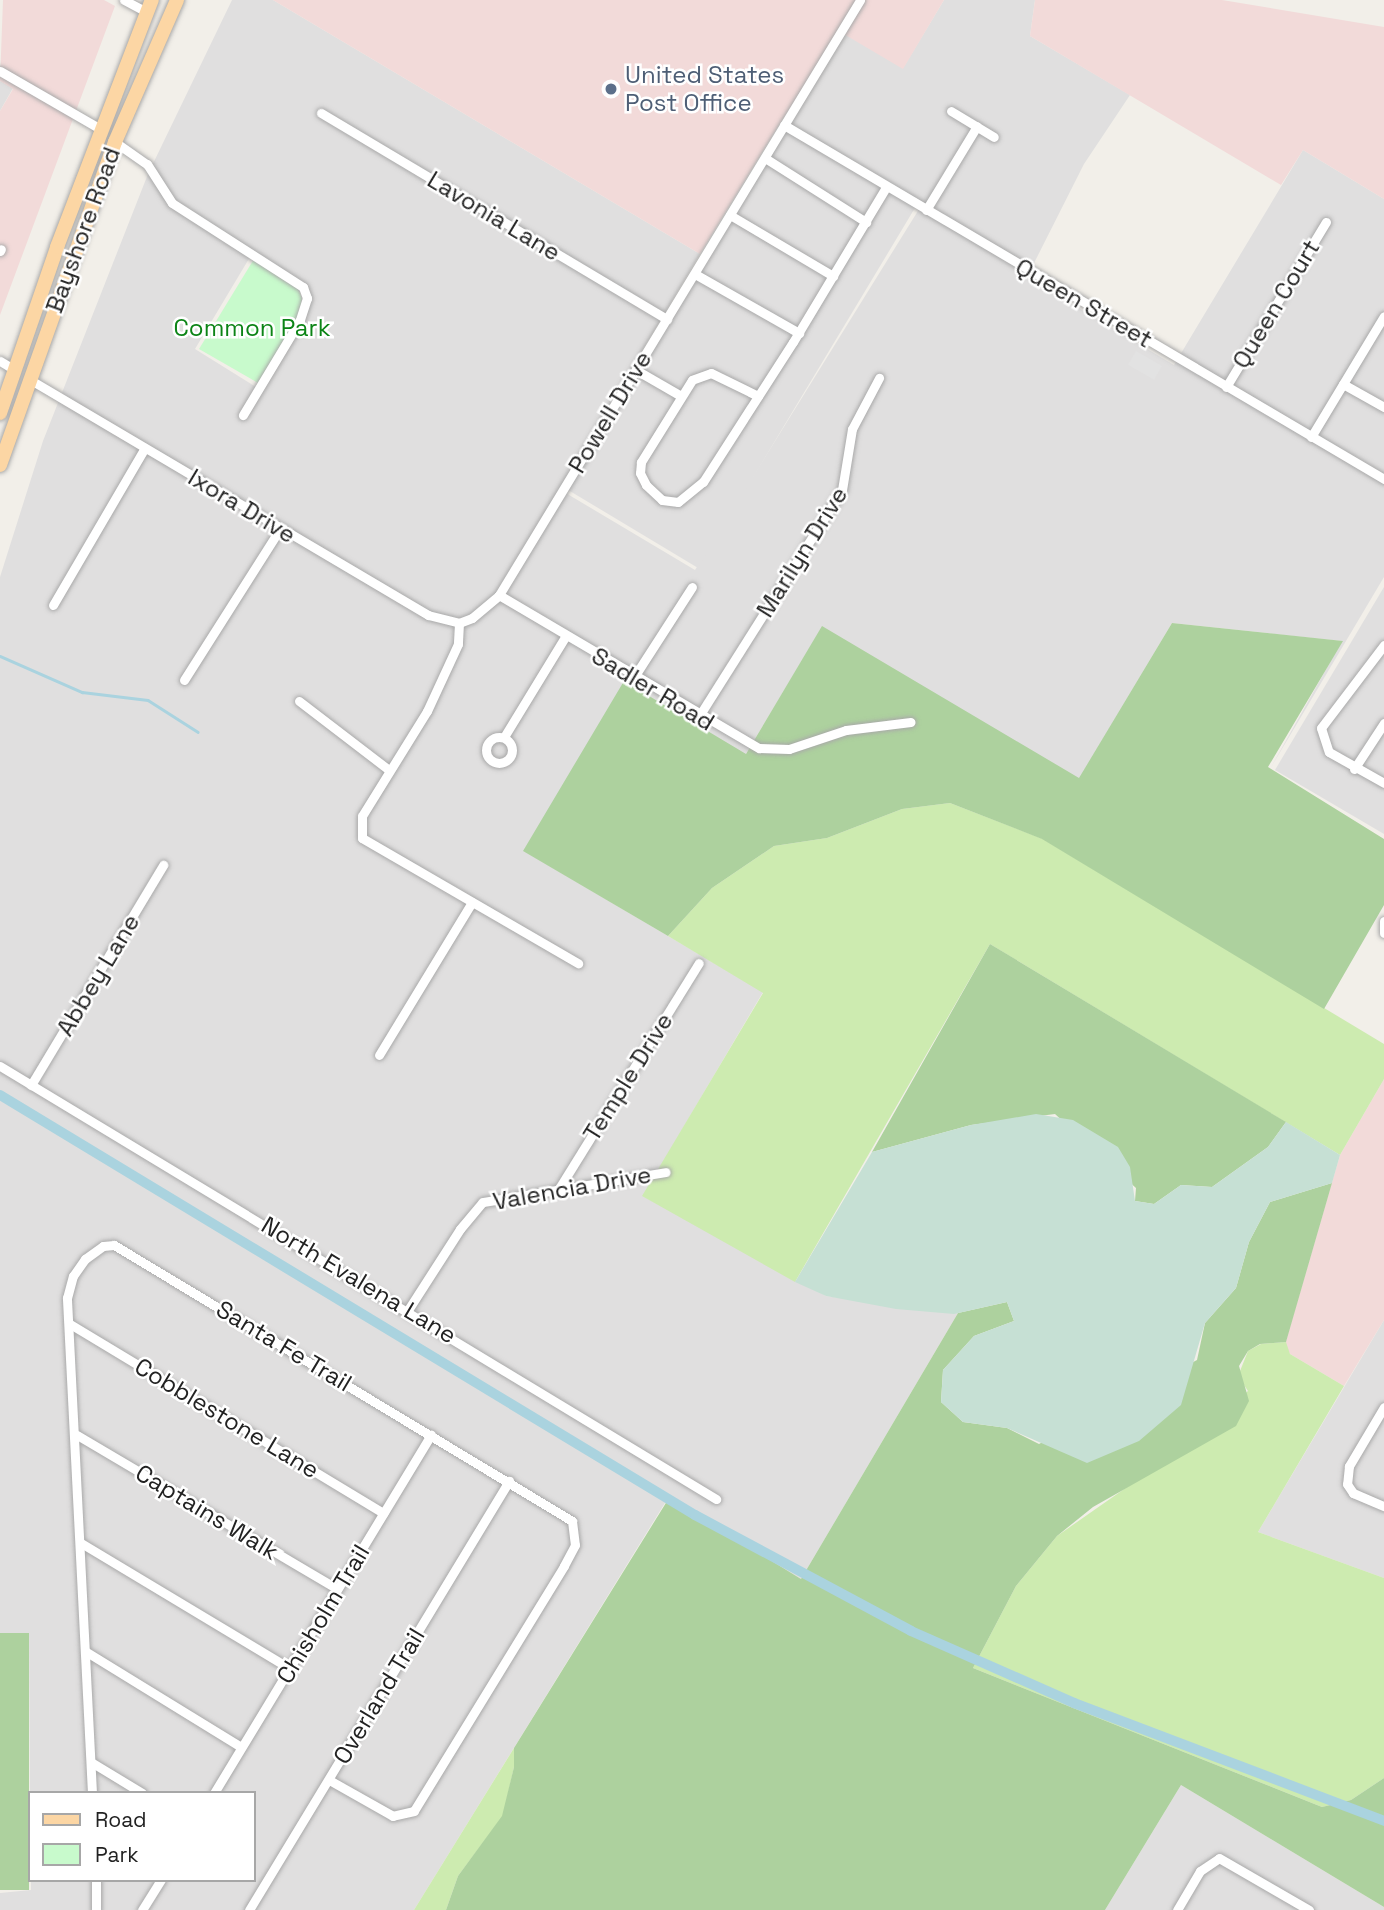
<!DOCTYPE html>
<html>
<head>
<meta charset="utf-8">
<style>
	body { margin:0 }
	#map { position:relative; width:1384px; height:1910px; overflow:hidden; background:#f2efe9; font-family:"Space Grotesk",sans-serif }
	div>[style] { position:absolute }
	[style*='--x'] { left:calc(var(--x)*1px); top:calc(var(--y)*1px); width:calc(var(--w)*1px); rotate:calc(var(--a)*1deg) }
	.residential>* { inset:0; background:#e0dfdf; transform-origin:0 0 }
	.commercial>* { inset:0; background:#f2dad9 }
	.grass>* { inset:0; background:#cdebb0 }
	.forest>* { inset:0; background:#add19e; transform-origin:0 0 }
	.wetland>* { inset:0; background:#c6e0d4 }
	.park>* { inset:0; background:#c8facc }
	.parking>* { inset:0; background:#e2e2e2; transform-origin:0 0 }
	.stream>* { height:2.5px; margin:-1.25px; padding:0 1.25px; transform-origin:1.25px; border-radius:1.25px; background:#aad3df }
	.canal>* { height:10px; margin:-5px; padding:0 5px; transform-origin:5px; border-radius:5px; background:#aad3df }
	.roads { filter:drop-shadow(0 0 2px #a9a9a9) drop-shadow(0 0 2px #a9a9a9) }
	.minor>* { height:9px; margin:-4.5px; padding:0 4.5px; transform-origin:4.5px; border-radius:4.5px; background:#fff }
	.minor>.ring { margin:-4.5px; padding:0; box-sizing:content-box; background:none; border:9px solid #fff; border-radius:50% }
	.primary>* { height:14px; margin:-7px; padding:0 7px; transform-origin:7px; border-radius:7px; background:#fcd6a4 }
	.dots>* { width:19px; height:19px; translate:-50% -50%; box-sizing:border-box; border:4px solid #fff; border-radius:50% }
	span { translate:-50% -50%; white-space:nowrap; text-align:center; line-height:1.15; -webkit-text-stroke:5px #fff; paint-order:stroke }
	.service-label { font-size:24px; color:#4e5e75 }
	.left { translate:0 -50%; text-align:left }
	.street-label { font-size:24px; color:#222 }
	.park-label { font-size:24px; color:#0c8416 }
	.legend { position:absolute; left:28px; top:1791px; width:228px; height:91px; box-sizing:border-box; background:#fff; border:2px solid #a7a7a7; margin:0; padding:9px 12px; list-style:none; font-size:21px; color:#222 }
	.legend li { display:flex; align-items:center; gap:14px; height:35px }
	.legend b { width:35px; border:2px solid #a7a7a7 }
</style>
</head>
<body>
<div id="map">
	<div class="residential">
		<i style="clip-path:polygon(evenodd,232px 0,273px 0,700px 254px,559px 489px,695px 570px,921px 206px,787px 122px,842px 32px,903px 68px,944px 0,1035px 0,1030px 36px,1130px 95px,1084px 164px,1027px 277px,1174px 365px,1303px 150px,1384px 199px,1384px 577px,1270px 769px,1342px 641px,1172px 623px,1079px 779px,822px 627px,746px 754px,524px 851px,763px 992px,643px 1196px,826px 1296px,958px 1313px,801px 1579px,668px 1498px,414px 1910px,0 1910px,0 1893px,31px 1890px,31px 1880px,254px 1880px,254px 1793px,30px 1793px,29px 1634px,0 1635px,0 577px,43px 441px,148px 174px,232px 0,250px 257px,302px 285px,303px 318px,256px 387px,195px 349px,250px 257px)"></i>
		<i style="clip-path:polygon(0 81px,13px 88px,0 111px)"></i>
		<i style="left:784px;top:125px;width:155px;height:424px;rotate:31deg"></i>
		<i style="clip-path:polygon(1384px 587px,1384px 834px,1275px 770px)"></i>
		<i style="clip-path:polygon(1384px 1320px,1384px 1578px,1258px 1532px)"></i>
		<i style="clip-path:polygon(1181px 1785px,1384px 1907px,1384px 1910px,1105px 1910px)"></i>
	</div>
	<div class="commercial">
		<i style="clip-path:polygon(3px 0,104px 0,115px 6px,0 315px,0 111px,13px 89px,0 81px)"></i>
		<i style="clip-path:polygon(273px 0,944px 0,903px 69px,842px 33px,780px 123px,700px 254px)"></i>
		<i style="clip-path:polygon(1035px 0,1222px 0,1384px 27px,1384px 199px,1303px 150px,1281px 185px,1030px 36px)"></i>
		<i style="clip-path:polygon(1384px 1079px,1384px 1320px,1344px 1386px,1290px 1354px,1285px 1344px,1340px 1155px)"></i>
	</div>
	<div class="grass">
		<i style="clip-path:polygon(950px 803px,1043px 839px,1384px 1044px,1384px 1079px,1340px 1155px,990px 944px,795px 1282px,642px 1196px,763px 993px,668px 936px,712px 888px,774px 846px,827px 838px,902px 809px)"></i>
		<i style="clip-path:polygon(1286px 1342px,1290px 1354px,1344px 1386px,1258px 1532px,1384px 1578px,1384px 1778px,1351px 1800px,1322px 1807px,973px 1668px,1016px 1586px,1057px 1536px,1130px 1485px,1248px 1391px,1238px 1376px,1248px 1351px,1261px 1344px)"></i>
		<i style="clip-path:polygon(514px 1748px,514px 1767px,503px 1816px,458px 1876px,446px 1910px,414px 1910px)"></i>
	</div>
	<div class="forest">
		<i style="clip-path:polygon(1172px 623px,1343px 641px,1268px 767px,1384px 839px,1384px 905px,1324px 1009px,1042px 839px,950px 803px,902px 809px,827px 838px,774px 846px,712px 888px,668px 936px,523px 851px,624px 681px,746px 754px,822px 626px,1079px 778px)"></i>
		<i style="clip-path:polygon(990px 944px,1286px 1122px,1268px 1147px,1212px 1187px,1181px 1185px,1154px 1204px,1135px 1201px,1136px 1188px,1055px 1114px,971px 1125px,872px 1152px)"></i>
		<i style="clip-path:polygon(1332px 1183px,1286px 1342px,1260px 1344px,1248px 1351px,1239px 1366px,1249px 1401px,1236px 1426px,1093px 1507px,1057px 1536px,1016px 1586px,973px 1668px,1322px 1807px,1351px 1800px,1384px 1778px,1384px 1907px,1181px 1785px,1105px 1910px,446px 1910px,458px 1876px,502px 1816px,514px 1767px,514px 1748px,669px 1498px,801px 1579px,958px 1313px,1007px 1302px,1014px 1321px,974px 1336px,943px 1370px,941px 1402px,963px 1422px,1007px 1428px,1039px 1444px,1197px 1360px,1205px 1323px,1236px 1288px,1249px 1242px,1270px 1202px)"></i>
		<i style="left:29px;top:1633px;width:257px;height:29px;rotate:90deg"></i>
	</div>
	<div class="wetland">
		<i style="clip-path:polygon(1036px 1114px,1073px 1120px,1118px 1147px,1130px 1167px,1135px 1201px,1154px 1204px,1181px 1185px,1212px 1187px,1268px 1147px,1286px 1122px,1340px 1155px,1332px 1183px,1270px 1202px,1249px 1242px,1236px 1288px,1205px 1323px,1181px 1405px,1139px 1441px,1087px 1463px,1007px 1428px,963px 1422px,941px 1402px,943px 1370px,974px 1336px,1014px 1321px,1007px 1302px,954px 1314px,896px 1309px,826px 1296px,795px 1282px,872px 1152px,971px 1125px)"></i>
	</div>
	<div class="park">
		<i style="clip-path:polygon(254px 259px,298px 288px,302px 299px,298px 316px,258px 383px,199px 349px)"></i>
	</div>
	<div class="parking">
		<i style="left:1136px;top:351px;width:30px;height:16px;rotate:30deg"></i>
	</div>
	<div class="stream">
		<i style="--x:0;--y:656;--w:90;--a:23.7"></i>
		<i style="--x:82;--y:692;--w:66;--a:6.9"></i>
		<i style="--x:148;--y:700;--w:59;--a:32.6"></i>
	</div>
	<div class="canal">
		<i style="--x:0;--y:1095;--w:812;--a:31.15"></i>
		<i style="--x:695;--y:1515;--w:245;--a:28.2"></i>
		<i style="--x:911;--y:1631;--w:178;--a:23.8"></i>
		<i style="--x:1074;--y:1703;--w:332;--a:20.8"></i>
	</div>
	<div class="roads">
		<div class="minor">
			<i style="--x:124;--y:0;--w:26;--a:28"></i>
			<i style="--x:0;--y:71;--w:118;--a:30"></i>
			<i style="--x:951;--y:111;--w:50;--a:31.2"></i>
			<i style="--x:321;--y:113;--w:403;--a:30.8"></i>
			<i style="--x:784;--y:125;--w:697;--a:30.54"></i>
			<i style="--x:115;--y:142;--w:39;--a:35"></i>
			<i style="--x:147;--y:164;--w:46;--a:57.3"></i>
			<i style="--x:172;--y:203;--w:156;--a:32.7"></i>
			<i style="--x:303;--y:287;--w:12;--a:70"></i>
			<i style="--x:307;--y:298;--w:23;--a:108"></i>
			<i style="--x:300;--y:320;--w:111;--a:121"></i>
			<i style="--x:765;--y:158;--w:120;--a:32.4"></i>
			<i style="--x:926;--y:210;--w:98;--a:-58.7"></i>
			<i style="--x:730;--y:215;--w:120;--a:30.6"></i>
			<i style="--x:0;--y:251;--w:2;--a:-63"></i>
			<i style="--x:695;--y:274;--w:120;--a:29.6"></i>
			<i style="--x:0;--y:361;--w:17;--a:31"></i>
			<i style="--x:636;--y:370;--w:52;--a:30"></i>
			<i style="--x:29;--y:379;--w:464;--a:30.6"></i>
			<i style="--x:428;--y:615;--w:32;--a:14"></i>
			<i style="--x:459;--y:623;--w:14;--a:-21"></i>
			<i style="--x:472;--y:618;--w:35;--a:-40"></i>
			<i style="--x:499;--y:595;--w:696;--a:-58.75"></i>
			<i style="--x:1343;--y:384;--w:47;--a:29.3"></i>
			<i style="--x:1226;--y:387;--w:193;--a:-58.8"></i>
			<i style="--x:758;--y:396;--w:52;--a:-153.9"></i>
			<i style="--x:711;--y:373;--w:20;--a:160"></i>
			<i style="--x:692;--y:380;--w:97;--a:121.9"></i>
			<i style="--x:641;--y:462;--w:11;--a:95"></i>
			<i style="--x:640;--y:473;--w:13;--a:63"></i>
			<i style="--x:646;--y:485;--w:22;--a:43"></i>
			<i style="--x:662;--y:500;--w:16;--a:7"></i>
			<i style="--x:678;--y:502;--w:32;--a:-39"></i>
			<i style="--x:703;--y:482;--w:166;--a:-57.3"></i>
			<i style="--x:793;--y:342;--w:181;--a:-59"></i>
			<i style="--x:1311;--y:437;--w:141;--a:-58.9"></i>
			<i style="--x:499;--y:595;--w:302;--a:30.5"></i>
			<i style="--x:759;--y:748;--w:30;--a:2"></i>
			<i style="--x:789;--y:749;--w:60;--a:-18.4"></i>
			<i style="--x:846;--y:730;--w:65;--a:-7"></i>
			<i style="--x:53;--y:605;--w:181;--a:-59.7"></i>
			<i style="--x:459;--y:623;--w:21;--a:93"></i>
			<i style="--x:458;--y:644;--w:74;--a:114.8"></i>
			<i style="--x:427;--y:711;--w:123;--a:121.8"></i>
			<i style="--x:362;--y:816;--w:22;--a:90"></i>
			<i style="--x:362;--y:838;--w:250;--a:30.1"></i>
			<i style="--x:1384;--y:645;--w:104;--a:127.2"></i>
			<i style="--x:1321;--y:728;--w:25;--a:72"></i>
			<i style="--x:1329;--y:752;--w:63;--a:29.4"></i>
			<i style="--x:634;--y:677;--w:107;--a:-57.2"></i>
			<i style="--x:184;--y:680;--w:179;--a:-57.6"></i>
			<i style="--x:299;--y:701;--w:113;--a:37.5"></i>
			<i style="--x:699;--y:716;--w:267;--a:-57.7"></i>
			<i style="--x:842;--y:490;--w:62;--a:-80.7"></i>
			<i style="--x:852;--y:429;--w:58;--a:-62.1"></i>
			<i class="ring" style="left:486px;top:737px;width:17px;height:17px"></i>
			<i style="--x:504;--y:737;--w:117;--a:-58.6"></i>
			<i style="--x:1354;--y:769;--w:55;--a:-56.9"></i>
			<i style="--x:1384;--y:921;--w:12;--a:90"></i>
			<i style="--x:379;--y:1055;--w:179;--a:-58.7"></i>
			<i style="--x:0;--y:1066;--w:837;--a:31.16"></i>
			<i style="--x:31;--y:1085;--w:257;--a:-59"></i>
			<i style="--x:558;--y:1190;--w:267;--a:-58.2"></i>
			<i style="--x:408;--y:1310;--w:96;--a:-57.3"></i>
			<i style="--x:460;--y:1229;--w:35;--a:-50"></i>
			<i style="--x:483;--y:1202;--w:185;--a:-9.3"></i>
			<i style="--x:70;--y:1324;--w:366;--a:31.1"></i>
			<i style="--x:1384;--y:1407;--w:69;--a:120.7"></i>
			<i style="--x:1349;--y:1466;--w:18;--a:96"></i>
			<i style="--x:1347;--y:1484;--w:11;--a:56"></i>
			<i style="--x:1353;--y:1493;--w:34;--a:23"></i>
			<i style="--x:77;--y:1435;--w:302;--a:30.6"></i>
			<i style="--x:81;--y:1543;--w:243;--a:31"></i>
			<i style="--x:85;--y:1651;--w:183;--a:31.6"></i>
			<i style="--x:91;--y:1762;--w:60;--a:31.3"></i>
			<i style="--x:92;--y:1793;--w:496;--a:-92.9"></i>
			<i style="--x:67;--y:1298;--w:23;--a:-75"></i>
			<i style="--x:73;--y:1276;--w:21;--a:-55"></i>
			<i style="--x:85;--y:1259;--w:22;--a:-36"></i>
			<i style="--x:103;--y:1246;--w:11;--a:-5"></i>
			<i style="--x:114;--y:1245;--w:535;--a:31.07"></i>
			<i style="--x:572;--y:1521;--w:24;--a:83"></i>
			<i style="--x:575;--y:1545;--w:24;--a:118"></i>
			<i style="--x:564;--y:1566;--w:287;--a:121.5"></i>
			<i style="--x:414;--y:1811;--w:22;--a:167"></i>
			<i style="--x:393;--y:1816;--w:73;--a:-150.6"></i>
			<i style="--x:214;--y:1793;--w:419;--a:-58.8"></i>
			<i style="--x:96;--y:1910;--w:30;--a:-90"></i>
			<i style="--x:142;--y:1910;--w:36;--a:-58"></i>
			<i style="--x:249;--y:1910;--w:502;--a:-58.78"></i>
			<i style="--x:1177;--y:1910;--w:45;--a:-59.5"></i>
			<i style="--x:1200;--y:1871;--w:23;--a:-34"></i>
			<i style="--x:1219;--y:1858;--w:104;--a:30"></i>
		</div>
		<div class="primary">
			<i style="--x:0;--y:413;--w:176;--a:-71"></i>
			<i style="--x:57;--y:247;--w:265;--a:-69"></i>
			<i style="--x:0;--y:465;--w:343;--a:-70.4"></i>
			<i style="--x:115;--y:142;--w:155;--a:-66.4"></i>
		</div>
	</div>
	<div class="dots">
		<i style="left:611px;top:89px;background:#5c6f8a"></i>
	</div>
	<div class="service-label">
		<span class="left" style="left:625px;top:89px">United States<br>Post Office</span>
	</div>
	<div class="street-label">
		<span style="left:494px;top:216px;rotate:31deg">Lavonia Lane</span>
		<span style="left:83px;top:230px;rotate:-70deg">Bayshore Road</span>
		<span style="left:1084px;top:303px;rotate:30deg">Queen Street</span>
		<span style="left:1276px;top:304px;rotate:-59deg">Queen Court</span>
		<span style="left:610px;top:412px;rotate:-59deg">Powell Drive</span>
		<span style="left:242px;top:506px;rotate:31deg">Ixora Drive</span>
		<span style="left:802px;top:552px;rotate:-58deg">Marilyn Drive</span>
		<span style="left:653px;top:689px;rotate:31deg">Sadler Road</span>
		<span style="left:98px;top:975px;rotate:-59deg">Abbey Lane</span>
		<span style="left:628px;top:1077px;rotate:-58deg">Temple Drive</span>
		<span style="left:572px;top:1188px;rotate:-10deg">Valencia Drive</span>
		<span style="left:359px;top:1280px;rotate:31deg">North Evalena Lane</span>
		<span style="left:284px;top:1346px;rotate:31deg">Santa Fe Trail</span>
		<span style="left:227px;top:1418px;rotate:31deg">Cobblestone Lane</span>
		<span style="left:207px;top:1512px;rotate:31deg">Captains Walk</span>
		<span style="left:323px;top:1614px;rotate:-59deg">Chisholm Trail</span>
		<span style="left:379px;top:1696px;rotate:-59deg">Overland Trail</span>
	</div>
	<div class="park-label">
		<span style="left:252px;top:328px">Common Park</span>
	</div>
	<ul class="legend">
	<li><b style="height:9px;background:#fcd6a4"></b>Road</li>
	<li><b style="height:19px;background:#c8facc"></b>Park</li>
	</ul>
</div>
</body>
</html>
